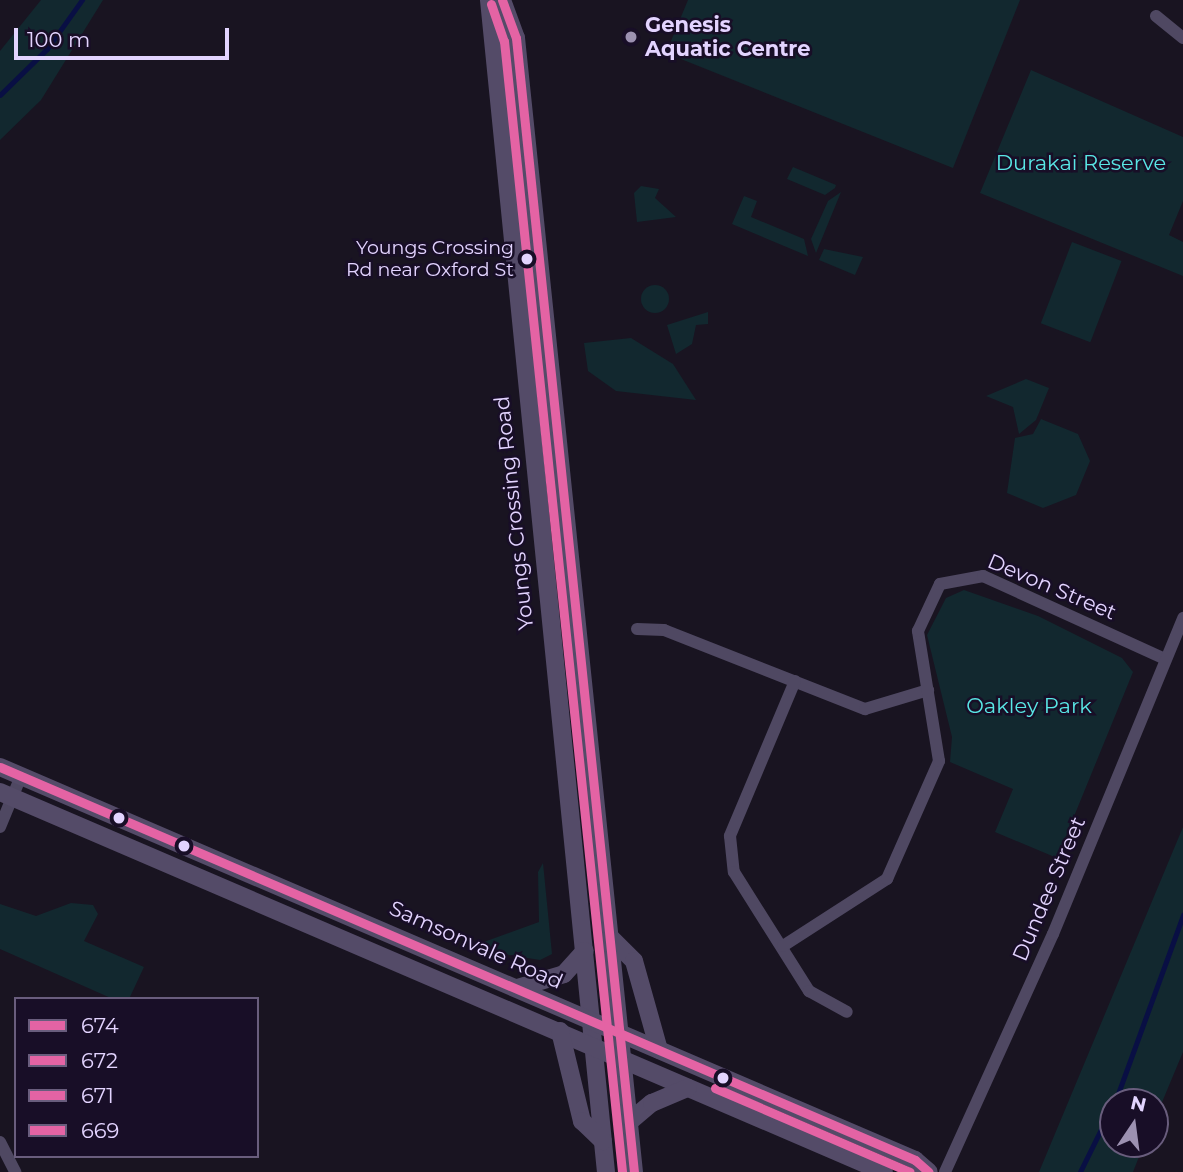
<!DOCTYPE html>
<html>
<head>
<meta charset="utf-8">
<style>
	body { margin:0 }
	#map { position:relative; width:1183px; height:1172px; overflow:hidden; background:#191421; font-family:Montserrat,sans-serif }
	div>[style] { position:absolute }
	[style*='--x'] { left:calc(var(--x)*1px); top:calc(var(--y)*1px); width:calc(var(--w)*1px); rotate:calc(var(--a)*1deg) }
	.green>* { inset:0; background:#12282f; transform-origin:0 0 }
	.round { border-radius:50% }
	.stream>* { height:4.5px; margin:-2.25px; padding:0 2.25px; transform-origin:2.25px; border-radius:2.25px; background:#090f44 }
	.street>* { height:12px; margin:-6px; padding:0 6px; transform-origin:6px; border-radius:6px; background:#4f4862 }
	.secondary>* { height:18px; margin:-9px; padding:0 9px; transform-origin:9px; border-radius:9px; background:#544b68 }
	.bus-1>* { height:9px; margin:-4.5px; padding:0 4.5px; transform-origin:4.5px; border-radius:4.5px; background:#e463a4 }
	.bus-2>* { height:9px; margin:-4.5px; padding:0 4.5px; transform-origin:4.5px; border-radius:4.5px; background:#e463a4 }
	.bus-3>* { height:9px; margin:-4.5px; padding:0 4.5px; transform-origin:4.5px; border-radius:4.5px; background:#e463a4 }
	.bus-4>* { height:9px; margin:-4.5px; padding:0 4.5px; transform-origin:4.5px; border-radius:4.5px; background:#e463a4 }
	.dots>* { width:19px; height:19px; translate:-50% -50%; box-sizing:border-box; border:4px solid #180e27; border-radius:50% }
	span { translate:-50% -50%; white-space:nowrap; text-align:center; line-height:1.15; -webkit-text-stroke:5px #180e27; paint-order:stroke }
	.bus-label { font-size:19px; color:#e3d4ff }
	.right { translate:-100% -50%; text-align:right }
	.poi-label { font-size:21px; color:#e3d4ff; font-weight:700 }
	.left { translate:0 -50%; text-align:left }
	.park-label { font-size:21px; color:#59e6e5 }
	.street-label { font-size:21px; color:#e3d4ff }
	.legend { position:absolute; left:14px; top:997px; width:245px; height:161px; box-sizing:border-box; background:#180e27; border:2px solid #695d7d; margin:0; padding:9px 12px; list-style:none; font-size:21px; color:#e3d4ff }
	.legend li { display:flex; align-items:center; gap:14px; height:35px }
	.legend b { width:35px; border:2px solid #695d7d }
	.north { position:absolute; left:1099px; top:1088px; width:70px; height:70px; box-sizing:border-box; background:#180e27; border:2px solid #695d7d; border-radius:50%; rotate:13deg; font-size:19px; font-weight:700; line-height:28px; text-align:center; color:#e3d4ff }
	.north::after { content:''; display:block; margin:auto; width:24px; height:32px; background:#9c91b1; clip-path:polygon(50% 0,100% 100%,50% 72%,0 100%) }
	.scale { position:absolute; left:14px; top:28px; width:215px; height:32px; box-sizing:border-box; border:4px solid #e3d4ff; border-top:0; padding-left:9px; font-size:21px; line-height:24px; white-space:nowrap; color:#e3d4ff; -webkit-text-stroke:5px #180e27; paint-order:stroke }
</style>
</head>
<body>
<div id="map">
	<div class="green">
		<i style="clip-path:polygon(41px 0,103px 0,41px 100px,0 140px,0 51px)"></i>
		<i style="clip-path:polygon(688px 0,1020px 0,953px 168px,666px 53px)"></i>
		<i style="clip-path:polygon(1031px 70px,1183px 137px,1183px 201px,1169px 235px,1183px 242px,1183px 276px,980px 193px)"></i>
		<i style="clip-path:polygon(793px 167px,836px 185px,835px 188px,825px 195px,787px 179px)"></i>
		<i style="clip-path:polygon(641px 186px,659px 189px,655px 198px,676px 217px,637px 222px,634px 193px)"></i>
		<i style="clip-path:polygon(841px 192px,816px 253px,811px 239px,828px 201px)"></i>
		<i style="clip-path:polygon(744px 196px,757px 201px,751px 217px,804px 239px,808px 256px,732px 224px)"></i>
		<i style="left:1072px;top:242px;width:53px;height:87px;rotate:21deg"></i>
		<i style="clip-path:polygon(824px 249px,863px 257px,855px 275px,819px 260px)"></i>
		<i class="round" style="left:641px;top:285px;width:28px;height:28px"></i>
		<i style="clip-path:polygon(708px 312px,708px 324px,696px 325px,692px 344px,676px 354px,667px 325px)"></i>
		<i style="clip-path:polygon(631px 338px,673px 364px,696px 400px,616px 391px,588px 371px,584px 343px)"></i>
		<i style="clip-path:polygon(1026px 379px,1049px 388px,1036px 420px,1019px 434px,1013px 407px,986px 396px)"></i>
		<i style="clip-path:polygon(1041px 419px,1078px 434px,1090px 461px,1076px 495px,1043px 508px,1007px 493px,1015px 438px,1033px 434px)"></i>
		<i style="clip-path:polygon(964px 590px,1038px 616px,1122px 658px,1133px 672px,1057px 858px,995px 832px,1013px 789px,950px 762px,952px 737px,927px 635px,946px 598px)"></i>
		<i style="clip-path:polygon(1183px 827px,1183px 1052px,1155px 1119px,1155px 1102px,1113px 1102px,1113px 1144px,1144px 1144px,1133px 1172px,1039px 1172px)"></i>
		<i style="clip-path:polygon(543px 863px,552px 954px,540px 960px,509px 955px,481px 943px,539px 922px,538px 872px)"></i>
		<i style="clip-path:polygon(71px 903px,93px 905px,98px 914px,84px 941px,144px 967px,129px 999px,113px 999px,0 949px,0 904px,36px 916px)"></i>
	</div>
	<div class="stream">
		<i style="--x:0;--y:95;--w:66;--a:-44.4"></i>
		<i style="--x:47;--y:49;--w:60;--a:-54.5"></i>
		<i style="--x:1115;--y:1102;--w:199;--a:-70"></i>
		<i style="--x:1080;--y:1172;--w:75;--a:-63.8"></i>
	</div>
	<div class="street">
		<i style="--x:1156;--y:16;--w:35;--a:39"></i>
		<i style="--x:637;--y:629;--w:27;--a:2"></i>
		<i style="--x:664;--y:630;--w:216;--a:21.5"></i>
		<i style="--x:865;--y:709;--w:66;--a:-16.8"></i>
		<i style="--x:795;--y:681;--w:168;--a:112.8"></i>
		<i style="--x:730;--y:836;--w:36;--a:84"></i>
		<i style="--x:734;--y:872;--w:141;--a:57.8"></i>
		<i style="--x:809;--y:991;--w:43;--a:28.9"></i>
		<i style="--x:0;--y:827;--w:55;--a:-67.6"></i>
		<i style="--x:783;--y:946;--w:124;--a:-32.8"></i>
		<i style="--x:887;--y:879;--w:129;--a:-66.2"></i>
		<i style="--x:939;--y:761;--w:132;--a:-99.2"></i>
		<i style="--x:918;--y:631;--w:52;--a:-64.9"></i>
		<i style="--x:940;--y:584;--w:44;--a:-10.5"></i>
		<i style="--x:983;--y:576;--w:198;--a:24.5"></i>
		<i style="--x:0;--y:1142;--w:34;--a:63"></i>
		<i style="--x:945;--y:1172;--w:261;--a:-65.6"></i>
		<i style="--x:1053;--y:934;--w:342;--a:-67.6"></i>
	</div>
	<div class="secondary">
		<i style="--x:489;--y:0;--w:1178;--a:84.3"></i>
		<i style="--x:502;--y:0;--w:40;--a:69.8"></i>
		<i style="--x:516;--y:38;--w:1140;--a:84.06"></i>
		<i style="--x:0;--y:767;--w:996;--a:23.24"></i>
		<i style="--x:915;--y:1160;--w:18;--a:41"></i>
		<i style="--x:0;--y:792;--w:962;--a:23.26"></i>
		<i style="--x:612;--y:939;--w:31;--a:45"></i>
		<i style="--x:634;--y:961;--w:92;--a:74.3"></i>
		<i style="--x:517;--y:988;--w:49;--a:-16.6"></i>
		<i style="--x:564;--y:974;--w:31;--a:-48"></i>
		<i style="--x:560;--y:1031;--w:93;--a:76.3"></i>
		<i style="--x:582;--y:1121;--w:29;--a:44"></i>
		<i style="--x:629;--y:1122;--w:30;--a:-40"></i>
		<i style="--x:652;--y:1103;--w:39;--a:-23"></i>
	</div>
	<div class="bus-1">
		<i style="--x:502;--y:0;--w:40;--a:69.8"></i>
		<i style="--x:516;--y:38;--w:1140;--a:84.06"></i>
	</div>
	<div class="bus-2">
		<i style="--x:491;--y:4;--w:39;--a:71"></i>
		<i style="--x:504;--y:41;--w:1137;--a:84.04"></i>
	</div>
	<div class="bus-3">
		<i style="--x:0;--y:767;--w:996;--a:23.24"></i>
		<i style="--x:915;--y:1160;--w:18;--a:41"></i>
	</div>
	<div class="bus-4">
		<i style="--x:715;--y:1088;--w:212;--a:23.3"></i>
	</div>
	<div class="dots">
		<i style="left:631px;top:37px;background:#9c91b1"></i>
		<i style="left:527px;top:259px;background:#e3d4ff"></i>
		<i style="left:119px;top:818px;background:#e3d4ff"></i>
		<i style="left:184px;top:846px;background:#e3d4ff"></i>
		<i style="left:723px;top:1078px;background:#e3d4ff"></i>
	</div>
	<div class="bus-label">
		<span class="right" style="left:514px;top:259px">Youngs Crossing<br>Rd near Oxford St</span>
	</div>
	<div class="poi-label">
		<span class="left" style="left:645px;top:37px">Genesis<br>Aquatic Centre</span>
	</div>
	<div class="park-label">
		<span style="left:1081px;top:163px">Durakai Reserve</span>
		<span style="left:1029px;top:706px">Oakley Park</span>
	</div>
	<div class="street-label">
		<span style="left:514px;top:513px;rotate:-96deg">Youngs Crossing Road</span>
		<span style="left:1052px;top:587px;rotate:23deg">Devon Street</span>
		<span style="left:1049px;top:889px;rotate:-67deg">Dundee Street</span>
		<span style="left:476px;top:945px;rotate:24deg">Samsonvale Road</span>
	</div>
	<ul class="legend">
	<li><b style="height:9px;background:#e463a4"></b>674</li>
	<li><b style="height:9px;background:#e463a4"></b>672</li>
	<li><b style="height:9px;background:#e463a4"></b>671</li>
	<li><b style="height:9px;background:#e463a4"></b>669</li>
	</ul>
	<div class="north">N</div>
	<div class="scale">100 m</div>
</div>
</body>
</html>
